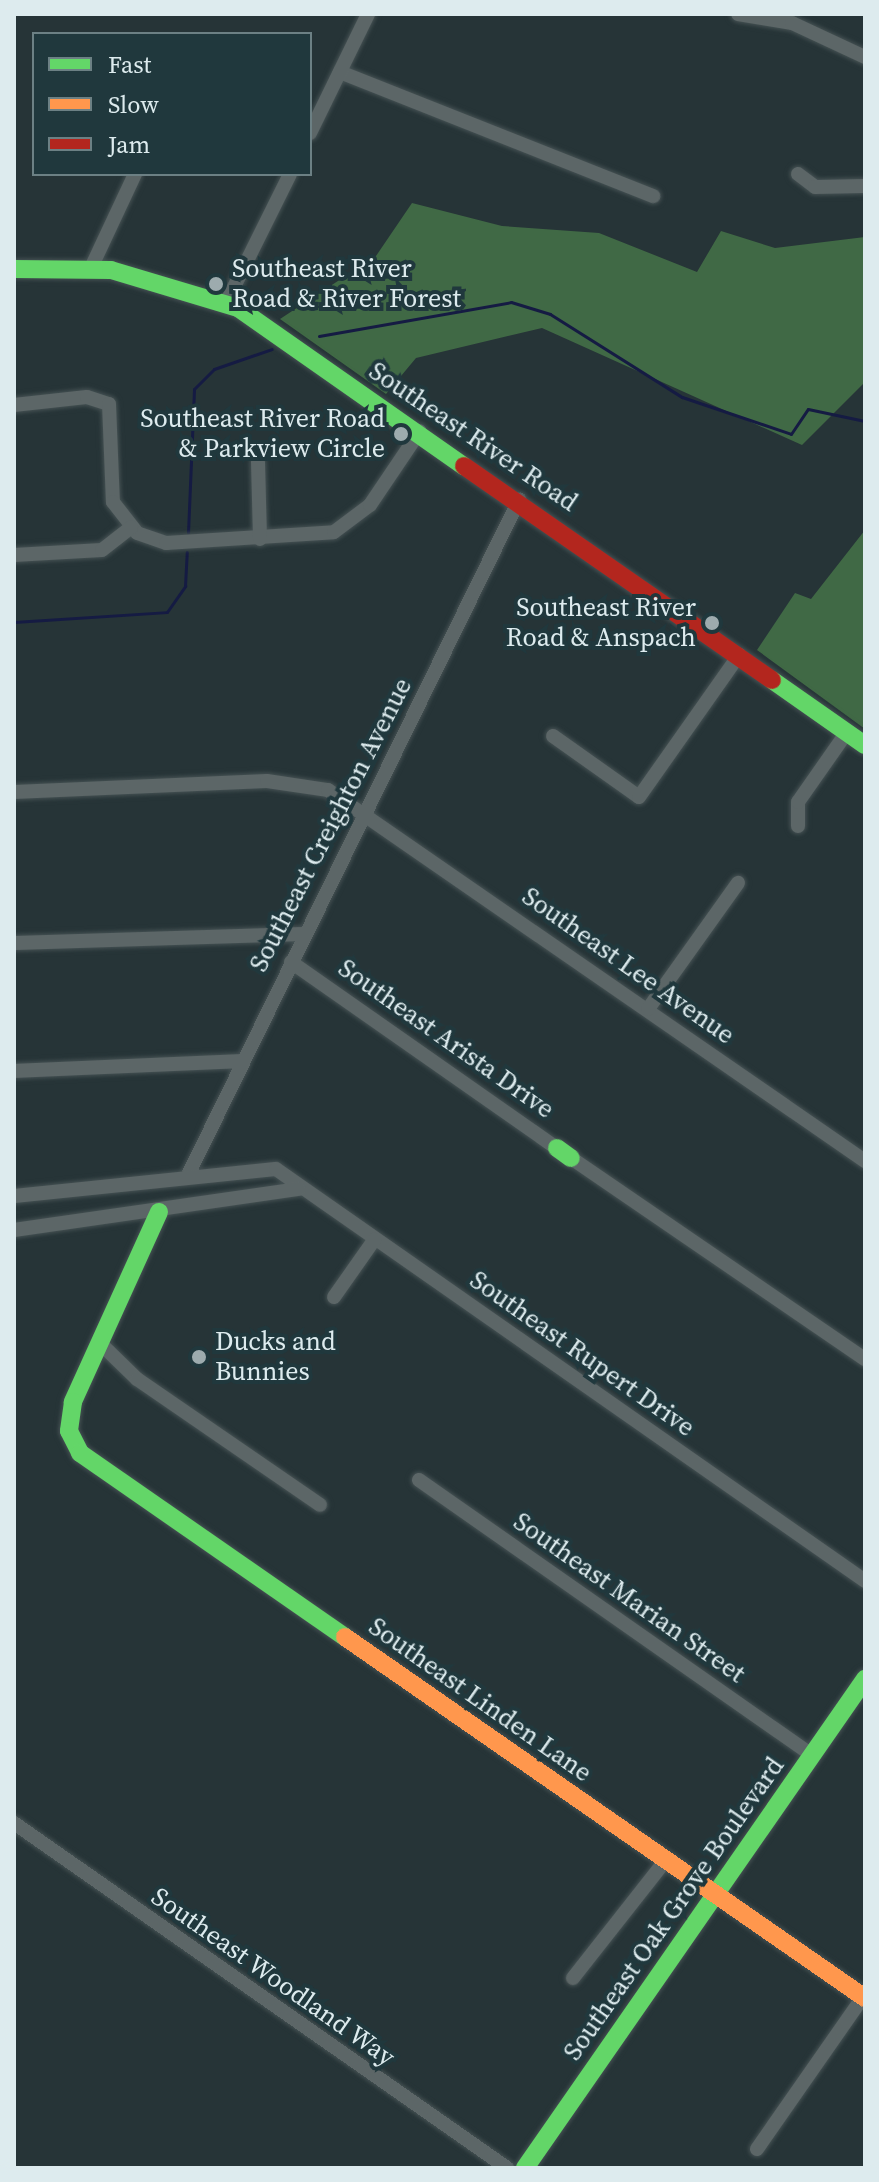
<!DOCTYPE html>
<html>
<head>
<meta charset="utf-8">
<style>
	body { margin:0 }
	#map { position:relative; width:879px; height:2182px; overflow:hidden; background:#263437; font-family:"Source Serif 4",serif }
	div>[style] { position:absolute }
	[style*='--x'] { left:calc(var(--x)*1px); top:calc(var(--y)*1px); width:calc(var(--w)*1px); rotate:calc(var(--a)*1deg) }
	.forest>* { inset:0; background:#406945 }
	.stream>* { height:3px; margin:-1.5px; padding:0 1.5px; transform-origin:1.5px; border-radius:1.5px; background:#151b43 }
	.roads { filter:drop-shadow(0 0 2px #455153) drop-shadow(0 0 2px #455153) }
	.street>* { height:14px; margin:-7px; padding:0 7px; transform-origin:7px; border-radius:7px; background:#5c6667 }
	.fast>* { height:18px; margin:-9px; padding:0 9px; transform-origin:9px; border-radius:9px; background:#63d668 }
	.slow>* { height:18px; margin:-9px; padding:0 9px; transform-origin:9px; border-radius:9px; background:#ff974d }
	.jam>* { height:18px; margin:-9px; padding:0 9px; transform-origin:9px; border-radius:9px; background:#b3261e }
	.dots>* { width:22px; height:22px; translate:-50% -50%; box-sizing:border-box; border:4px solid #20383d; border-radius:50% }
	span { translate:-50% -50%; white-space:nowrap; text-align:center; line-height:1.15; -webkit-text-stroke:8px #20383d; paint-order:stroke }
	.poi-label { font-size:26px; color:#ddebee }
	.left { translate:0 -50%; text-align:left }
	.right { translate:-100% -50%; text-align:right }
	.street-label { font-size:26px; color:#ddebee }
	.frame { position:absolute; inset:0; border:16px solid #ddebee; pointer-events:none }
	.legend { position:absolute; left:32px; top:32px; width:280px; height:144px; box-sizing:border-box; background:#20383d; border:2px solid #6c8084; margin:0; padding:10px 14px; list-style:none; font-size:24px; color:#ddebee }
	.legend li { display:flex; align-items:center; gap:16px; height:40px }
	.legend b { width:40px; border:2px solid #6c8084 }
</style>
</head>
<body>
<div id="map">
	<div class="forest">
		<i style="clip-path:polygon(412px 203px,502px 226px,599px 233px,697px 272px,721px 231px,775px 248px,865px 237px,865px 382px,802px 445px,542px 328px,416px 358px,386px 394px,280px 319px,376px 256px)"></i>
		<i style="clip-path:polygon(865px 530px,865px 729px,757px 650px,795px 593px,811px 599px)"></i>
	</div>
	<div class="stream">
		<i style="--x:319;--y:336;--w:195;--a:-10"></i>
		<i style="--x:511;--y:302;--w:41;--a:17.1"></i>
		<i style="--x:550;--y:314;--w:156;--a:32.2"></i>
		<i style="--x:682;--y:397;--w:115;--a:18.7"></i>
		<i style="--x:791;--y:434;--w:30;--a:-56"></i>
		<i style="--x:808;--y:409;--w:58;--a:11.9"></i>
		<i style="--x:188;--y:533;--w:144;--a:-87.6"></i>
		<i style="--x:194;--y:389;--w:28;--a:-45"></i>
		<i style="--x:214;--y:369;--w:61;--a:-19"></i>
		<i style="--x:14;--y:622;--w:153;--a:-3.7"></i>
		<i style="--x:167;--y:612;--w:32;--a:-55"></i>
		<i style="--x:185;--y:586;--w:34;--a:-87"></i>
	</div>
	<div class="roads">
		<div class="street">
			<i style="--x:738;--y:14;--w:55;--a:9.5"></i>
			<i style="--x:792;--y:23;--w:81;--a:25"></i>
			<i style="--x:340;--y:72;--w:337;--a:21.6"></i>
			<i style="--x:310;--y:133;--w:132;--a:-64"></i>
			<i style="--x:798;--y:174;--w:21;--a:37"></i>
			<i style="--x:815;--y:187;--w:50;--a:-1.1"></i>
			<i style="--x:91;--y:268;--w:104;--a:-64.9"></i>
			<i style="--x:226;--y:303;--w:144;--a:-63.6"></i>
			<i style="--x:14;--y:405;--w:73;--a:-6.3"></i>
			<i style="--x:87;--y:397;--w:23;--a:18"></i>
			<i style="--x:109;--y:404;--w:98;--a:87.7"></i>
			<i style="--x:113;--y:502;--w:39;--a:52"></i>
			<i style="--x:137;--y:533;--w:31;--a:19"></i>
			<i style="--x:166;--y:543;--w:168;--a:-3.7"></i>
			<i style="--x:334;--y:532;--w:45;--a:-36.9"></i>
			<i style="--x:370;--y:505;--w:89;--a:-56"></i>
			<i style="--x:258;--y:462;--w:77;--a:88.5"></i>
			<i style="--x:14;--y:555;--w:88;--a:-3.3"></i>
			<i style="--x:102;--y:550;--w:37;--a:-38"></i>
			<i style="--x:553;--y:736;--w:105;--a:35.3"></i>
			<i style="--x:639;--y:797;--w:174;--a:-54.8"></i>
			<i style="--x:14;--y:792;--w:253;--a:-2.5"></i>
			<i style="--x:267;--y:781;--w:62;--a:8.4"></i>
			<i style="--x:328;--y:790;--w:653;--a:34.64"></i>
			<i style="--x:798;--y:826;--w:24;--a:-90"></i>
			<i style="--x:798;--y:802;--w:85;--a:-55"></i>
			<i style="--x:14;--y:943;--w:290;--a:-1.8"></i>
			<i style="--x:291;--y:962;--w:325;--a:35"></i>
			<i style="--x:648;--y:1009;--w:155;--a:-54.5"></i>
			<i style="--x:14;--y:1071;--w:228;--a:-2.5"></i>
			<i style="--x:571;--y:1158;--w:356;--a:34.4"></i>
			<i style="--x:189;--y:1173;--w:750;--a:-63.88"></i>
			<i style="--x:14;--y:1196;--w:263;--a:-5.9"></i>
			<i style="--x:276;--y:1169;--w:719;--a:34.97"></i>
			<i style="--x:14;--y:1230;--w:288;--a:-8.2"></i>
			<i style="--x:334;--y:1297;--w:70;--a:-54.9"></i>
			<i style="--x:101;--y:1344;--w:50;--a:44.2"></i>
			<i style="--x:137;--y:1379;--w:222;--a:34.5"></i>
			<i style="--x:419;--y:1480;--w:480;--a:35"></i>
			<i style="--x:14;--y:1823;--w:602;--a:34.98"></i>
			<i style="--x:573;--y:1978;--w:149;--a:-51.8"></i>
			<i style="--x:757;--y:2149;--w:185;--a:-55.1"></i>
		</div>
		<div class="fast">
			<i style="--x:14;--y:269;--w:97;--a:0.6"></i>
			<i style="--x:111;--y:270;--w:133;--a:16.7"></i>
			<i style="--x:238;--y:308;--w:276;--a:35"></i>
			<i style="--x:772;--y:680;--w:113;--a:35"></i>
			<i style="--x:557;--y:1148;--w:17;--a:36"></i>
			<i style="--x:159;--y:1212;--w:209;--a:114.4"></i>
			<i style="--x:73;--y:1402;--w:29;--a:98"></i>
			<i style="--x:69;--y:1431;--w:25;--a:63"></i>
			<i style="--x:80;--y:1453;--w:323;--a:34.8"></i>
			<i style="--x:525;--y:2168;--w:596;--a:-55.19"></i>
		</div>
		<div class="slow">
			<i style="--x:345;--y:1637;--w:633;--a:34.77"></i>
		</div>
		<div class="jam">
			<i style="--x:464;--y:466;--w:375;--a:34.8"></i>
		</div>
	</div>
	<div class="dots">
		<i style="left:216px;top:284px;background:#9dabae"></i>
		<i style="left:401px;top:434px;background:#9dabae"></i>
		<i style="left:712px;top:623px;background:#9dabae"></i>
		<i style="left:199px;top:1357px;background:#9dabae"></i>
	</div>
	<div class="poi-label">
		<span class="left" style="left:232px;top:284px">Southeast River<br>Road &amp; River Forest</span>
		<span class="right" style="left:385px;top:434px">Southeast River Road<br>&amp; Parkview Circle</span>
		<span class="right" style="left:696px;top:623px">Southeast River<br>Road &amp; Anspach</span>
		<span class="left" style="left:215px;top:1357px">Ducks and<br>Bunnies</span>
	</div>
	<div class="street-label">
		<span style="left:473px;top:437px;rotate:34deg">Southeast River Road</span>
		<span style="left:331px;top:825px;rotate:-63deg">Southeast Creighton Avenue</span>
		<span style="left:628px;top:966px;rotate:35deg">Southeast Lee Avenue</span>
		<span style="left:446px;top:1039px;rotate:35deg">Southeast Arista Drive</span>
		<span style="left:582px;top:1354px;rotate:35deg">Southeast Rupert Drive</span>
		<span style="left:629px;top:1598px;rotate:35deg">Southeast Marian Street</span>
		<span style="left:480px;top:1700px;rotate:35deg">Southeast Linden Lane</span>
		<span style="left:674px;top:1909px;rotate:-55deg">Southeast Oak Grove Boulevard</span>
		<span style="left:273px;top:1977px;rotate:35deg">Southeast Woodland Way</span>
	</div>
	<div class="frame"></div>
	<ul class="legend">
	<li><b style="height:10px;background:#63d668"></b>Fast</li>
	<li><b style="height:10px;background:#ff974d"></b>Slow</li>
	<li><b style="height:10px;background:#b3261e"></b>Jam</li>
	</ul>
</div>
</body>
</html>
